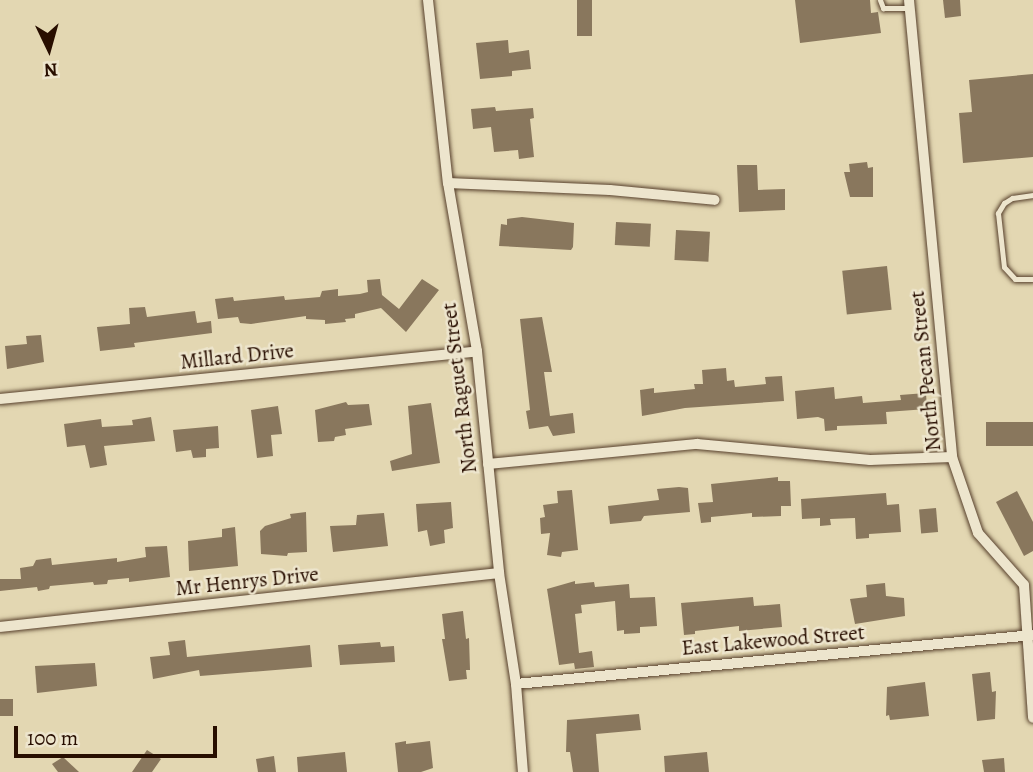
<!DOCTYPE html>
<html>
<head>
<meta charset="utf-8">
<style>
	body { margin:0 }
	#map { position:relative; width:1033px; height:772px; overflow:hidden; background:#e3d7b2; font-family:Alegreya,serif }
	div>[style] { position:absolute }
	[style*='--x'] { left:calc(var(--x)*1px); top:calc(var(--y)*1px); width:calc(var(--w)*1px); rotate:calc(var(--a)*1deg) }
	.building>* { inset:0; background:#89775d; transform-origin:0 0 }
	.roads { filter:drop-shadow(0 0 2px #57402c) drop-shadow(0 0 2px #57402c) }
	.service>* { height:5px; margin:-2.5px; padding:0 2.5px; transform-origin:2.5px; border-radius:2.5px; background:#ede5cd }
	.minor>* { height:10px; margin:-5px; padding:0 5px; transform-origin:5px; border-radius:5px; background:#ede5cd }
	span { translate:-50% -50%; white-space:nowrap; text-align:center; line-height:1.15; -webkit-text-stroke:5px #ede5cd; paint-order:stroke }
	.street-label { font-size:21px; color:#280e00 }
	.north { position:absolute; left:14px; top:14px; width:70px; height:70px; -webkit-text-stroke:5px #ede5cd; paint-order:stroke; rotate:175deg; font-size:19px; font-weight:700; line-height:28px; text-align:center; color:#280e00 }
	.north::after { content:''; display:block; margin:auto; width:24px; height:32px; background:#280e00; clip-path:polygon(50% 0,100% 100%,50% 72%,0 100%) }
	.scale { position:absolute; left:14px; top:726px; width:203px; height:32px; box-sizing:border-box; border:4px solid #280e00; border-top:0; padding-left:9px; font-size:21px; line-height:24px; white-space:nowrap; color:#280e00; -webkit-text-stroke:5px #ede5cd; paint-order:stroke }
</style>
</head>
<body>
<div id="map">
	<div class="building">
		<i style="left:577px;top:0;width:15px;height:36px"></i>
		<i style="clip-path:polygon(795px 0,870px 0,871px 13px,878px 12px,881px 33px,800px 43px)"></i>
		<i style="clip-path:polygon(943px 0,960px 0,961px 16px,945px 18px)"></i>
		<i style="clip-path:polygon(508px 40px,509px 53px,529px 50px,531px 69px,512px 71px,512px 76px,480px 79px,476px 43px)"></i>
		<i style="clip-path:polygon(1033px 74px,1033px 157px,963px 163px,959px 113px,972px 112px,969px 80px)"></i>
		<i style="clip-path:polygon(495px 107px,496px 111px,533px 108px,534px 118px,530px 119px,534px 157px,519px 159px,518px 150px,494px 152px,491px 127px,473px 129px,471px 109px)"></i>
		<i style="clip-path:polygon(867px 162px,868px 168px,873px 167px,873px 197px,850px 197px,844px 172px,850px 172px,849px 164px)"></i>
		<i style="clip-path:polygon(737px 165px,757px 165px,758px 190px,785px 189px,785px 210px,739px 212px)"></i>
		<i style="clip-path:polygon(522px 217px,574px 223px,573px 247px,571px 250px,499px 246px,501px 224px,507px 225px,507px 219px)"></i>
		<i style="left:616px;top:222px;width:35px;height:23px;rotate:3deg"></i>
		<i style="left:676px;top:230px;width:34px;height:30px;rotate:3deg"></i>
		<i style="left:887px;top:266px;width:44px;height:45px;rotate:84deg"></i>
		<i style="clip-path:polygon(380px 279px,382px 295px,399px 309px,422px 279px,439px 290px,406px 332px,381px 308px,355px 314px,355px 318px,345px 319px,346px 322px,325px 324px,325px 320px,306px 319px,306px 316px,251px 324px,240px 323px,238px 317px,218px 319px,215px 299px,233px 297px,234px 301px,284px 296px,285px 300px,320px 297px,322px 291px,338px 289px,338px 296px,360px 294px,368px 292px,367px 280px)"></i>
		<i style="clip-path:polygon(145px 307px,147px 317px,195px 311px,197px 323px,211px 321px,212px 333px,134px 343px,135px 347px,100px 351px,97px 327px,130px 324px,129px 308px)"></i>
		<i style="clip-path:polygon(542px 317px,552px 372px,544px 372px,550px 416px,573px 413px,575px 433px,553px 436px,548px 426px,529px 429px,526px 411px,530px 410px,520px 319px)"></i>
		<i style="clip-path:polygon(41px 335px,44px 362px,7px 369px,5px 346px,27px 344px,26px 336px)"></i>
		<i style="clip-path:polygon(726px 368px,727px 381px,734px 380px,735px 387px,766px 384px,765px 377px,782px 376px,784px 401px,685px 408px,642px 416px,640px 390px,654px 388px,654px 393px,695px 389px,694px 384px,703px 384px,702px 370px)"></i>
		<i style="clip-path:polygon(834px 387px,835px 399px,862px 396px,863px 403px,901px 400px,900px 395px,926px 393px,927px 409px,886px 412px,887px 424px,837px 426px,837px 430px,825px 431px,824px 419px,818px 417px,797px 419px,795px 391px)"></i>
		<i style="clip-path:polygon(346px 402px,348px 405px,369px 404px,372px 425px,345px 429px,346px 435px,335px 437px,334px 441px,318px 442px,315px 410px)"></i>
		<i style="clip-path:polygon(431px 403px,440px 463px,392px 471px,390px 461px,412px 454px,408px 406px)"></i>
		<i style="clip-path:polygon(278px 406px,282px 434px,271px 435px,273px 456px,257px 458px,251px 410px)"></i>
		<i style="clip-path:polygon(151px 417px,155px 441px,104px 446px,107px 465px,90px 468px,85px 445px,67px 447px,64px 424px,101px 419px,102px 427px,133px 425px,132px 420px)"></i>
		<i style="left:1033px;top:422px;width:24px;height:47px;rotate:90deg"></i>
		<i style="clip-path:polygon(218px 426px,219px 448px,206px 449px,206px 457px,193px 458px,191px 450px,176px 452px,173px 430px)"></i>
		<i style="clip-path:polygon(778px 477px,778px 481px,790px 481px,791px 506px,781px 506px,781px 516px,752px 517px,752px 513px,711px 517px,711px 522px,701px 523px,698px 503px,713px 502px,711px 484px)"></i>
		<i style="clip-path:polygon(679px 487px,688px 488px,690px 512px,644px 516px,641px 521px,610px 524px,608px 506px,659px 500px,657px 489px)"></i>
		<i style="clip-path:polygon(572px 490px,578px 550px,562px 552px,561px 557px,547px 555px,550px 533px,541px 534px,540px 518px,545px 517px,543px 505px,558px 503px,557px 491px)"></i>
		<i style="clip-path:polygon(1017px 491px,1033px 522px,1033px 551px,1024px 556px,996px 502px)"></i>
		<i style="clip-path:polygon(886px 493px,887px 505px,899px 504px,901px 532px,869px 534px,869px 538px,856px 539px,855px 518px,830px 519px,831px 525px,820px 526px,820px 518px,802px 519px,801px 499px)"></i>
		<i style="clip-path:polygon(451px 502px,453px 528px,444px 530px,445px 543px,430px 546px,427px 530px,418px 532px,416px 504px)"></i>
		<i style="left:936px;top:508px;width:24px;height:17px;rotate:85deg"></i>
		<i style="clip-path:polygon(306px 512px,307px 552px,288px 553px,287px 556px,261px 554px,260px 531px,265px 526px,291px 518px,290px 514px)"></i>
		<i style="clip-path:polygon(384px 513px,388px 546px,333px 552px,330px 526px,356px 525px,357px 515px)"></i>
		<i style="clip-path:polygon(235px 527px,238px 566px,189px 571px,188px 541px,222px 537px,222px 529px)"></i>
		<i style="clip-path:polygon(167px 546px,170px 577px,129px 582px,129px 578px,108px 580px,107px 584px,94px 585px,93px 582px,50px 586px,49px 589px,38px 591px,37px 587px,0 591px,0 579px,21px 579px,20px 568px,33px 566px,36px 560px,51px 558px,52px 565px,117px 558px,117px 562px,146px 557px,145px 547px)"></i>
		<i style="clip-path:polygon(575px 581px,575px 584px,594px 582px,595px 587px,629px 584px,630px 598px,655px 597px,657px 626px,640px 627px,640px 633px,624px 634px,624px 630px,617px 631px,615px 601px,581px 605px,582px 613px,575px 614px,579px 653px,592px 651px,594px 667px,575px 669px,574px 663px,559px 665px,547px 589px)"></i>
		<i style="clip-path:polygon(885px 583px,886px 596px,904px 598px,905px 616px,855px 624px,850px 599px,867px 597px,866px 585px)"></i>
		<i style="clip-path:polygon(753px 597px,754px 606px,780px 604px,782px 627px,739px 631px,739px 626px,695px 631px,695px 634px,684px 635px,681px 603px)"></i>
		<i style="clip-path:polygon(463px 611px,466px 639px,469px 638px,470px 670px,466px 670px,467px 679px,449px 681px,442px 639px,445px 639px,442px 614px)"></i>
		<i style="clip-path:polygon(185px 640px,187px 657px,310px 645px,312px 667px,200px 676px,199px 670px,153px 679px,150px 657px,170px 655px,168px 642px)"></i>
		<i style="clip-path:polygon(380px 642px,381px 647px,394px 646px,395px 662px,340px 665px,338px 645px)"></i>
		<i style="clip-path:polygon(95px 663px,97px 686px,37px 693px,35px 666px)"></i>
		<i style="clip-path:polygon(990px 672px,992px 692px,996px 691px,995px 719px,977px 721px,972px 674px)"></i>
		<i style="clip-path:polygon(925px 682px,929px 716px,890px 720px,889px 715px,886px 716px,887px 687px)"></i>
		<i style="left:0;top:699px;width:13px;height:17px"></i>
		<i style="clip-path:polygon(639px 714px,641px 730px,596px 734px,599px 772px,573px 772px,570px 752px,566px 752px,567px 720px)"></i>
		<i style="clip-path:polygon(406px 741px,406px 744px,430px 741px,433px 768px,421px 772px,398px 772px,395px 743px)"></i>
		<i style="clip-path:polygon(147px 750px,161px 759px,152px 772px,132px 772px)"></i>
		<i style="clip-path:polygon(345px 752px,347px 772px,298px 772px,297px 757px)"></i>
		<i style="clip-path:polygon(707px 752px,709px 772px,665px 772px,664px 756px)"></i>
		<i style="clip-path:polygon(274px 756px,276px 772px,258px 772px,256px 759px)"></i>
		<i style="clip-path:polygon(63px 757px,79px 772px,58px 772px,52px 764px)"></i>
		<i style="clip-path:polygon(1004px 758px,1005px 772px,984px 772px,982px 760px)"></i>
	</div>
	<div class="roads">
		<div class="service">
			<i style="--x:880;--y:0;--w:9;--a:69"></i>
			<i style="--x:883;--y:8;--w:26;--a:0"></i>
			<i style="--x:1033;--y:195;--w:21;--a:172"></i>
			<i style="--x:1012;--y:198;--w:9;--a:148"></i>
			<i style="--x:1004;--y:203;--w:12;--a:121"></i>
			<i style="--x:998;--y:213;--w:54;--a:83.7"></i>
			<i style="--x:1004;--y:267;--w:16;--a:47"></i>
			<i style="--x:1015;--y:279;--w:18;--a:0"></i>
		</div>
		<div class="minor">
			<i style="--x:428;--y:0;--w:184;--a:83.8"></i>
			<i style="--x:448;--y:183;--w:170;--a:80.2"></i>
			<i style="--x:477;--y:351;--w:223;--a:84.3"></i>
			<i style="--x:499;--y:573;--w:112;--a:81.3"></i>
			<i style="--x:516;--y:684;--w:88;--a:85.5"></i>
			<i style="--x:909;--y:0;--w:459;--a:84.6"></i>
			<i style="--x:952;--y:457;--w:80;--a:71.1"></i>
			<i style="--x:978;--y:533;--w:69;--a:48.5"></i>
			<i style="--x:1024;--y:585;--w:133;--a:86.1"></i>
			<i style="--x:448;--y:183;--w:162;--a:2.5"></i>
			<i style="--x:610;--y:190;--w:105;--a:5.4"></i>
			<i style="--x:0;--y:399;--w:479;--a:-5.7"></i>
			<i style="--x:488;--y:464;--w:210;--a:-5.5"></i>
			<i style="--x:697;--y:444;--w:174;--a:5.3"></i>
			<i style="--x:870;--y:460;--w:82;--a:-2.1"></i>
			<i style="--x:0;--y:627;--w:502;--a:-6.18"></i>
			<i style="--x:516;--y:684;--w:519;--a:-5.41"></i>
		</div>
	</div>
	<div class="street-label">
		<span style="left:237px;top:356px;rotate:-6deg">Millard Drive</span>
		<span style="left:925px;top:371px;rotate:-96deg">North Pecan Street</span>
		<span style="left:459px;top:388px;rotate:-97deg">North Raguet Street</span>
		<span style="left:247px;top:581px;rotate:-6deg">Mr Henrys Drive</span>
		<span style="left:773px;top:640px;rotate:-5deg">East Lakewood Street</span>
	</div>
	<div class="north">N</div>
	<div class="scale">100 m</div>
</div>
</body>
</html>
